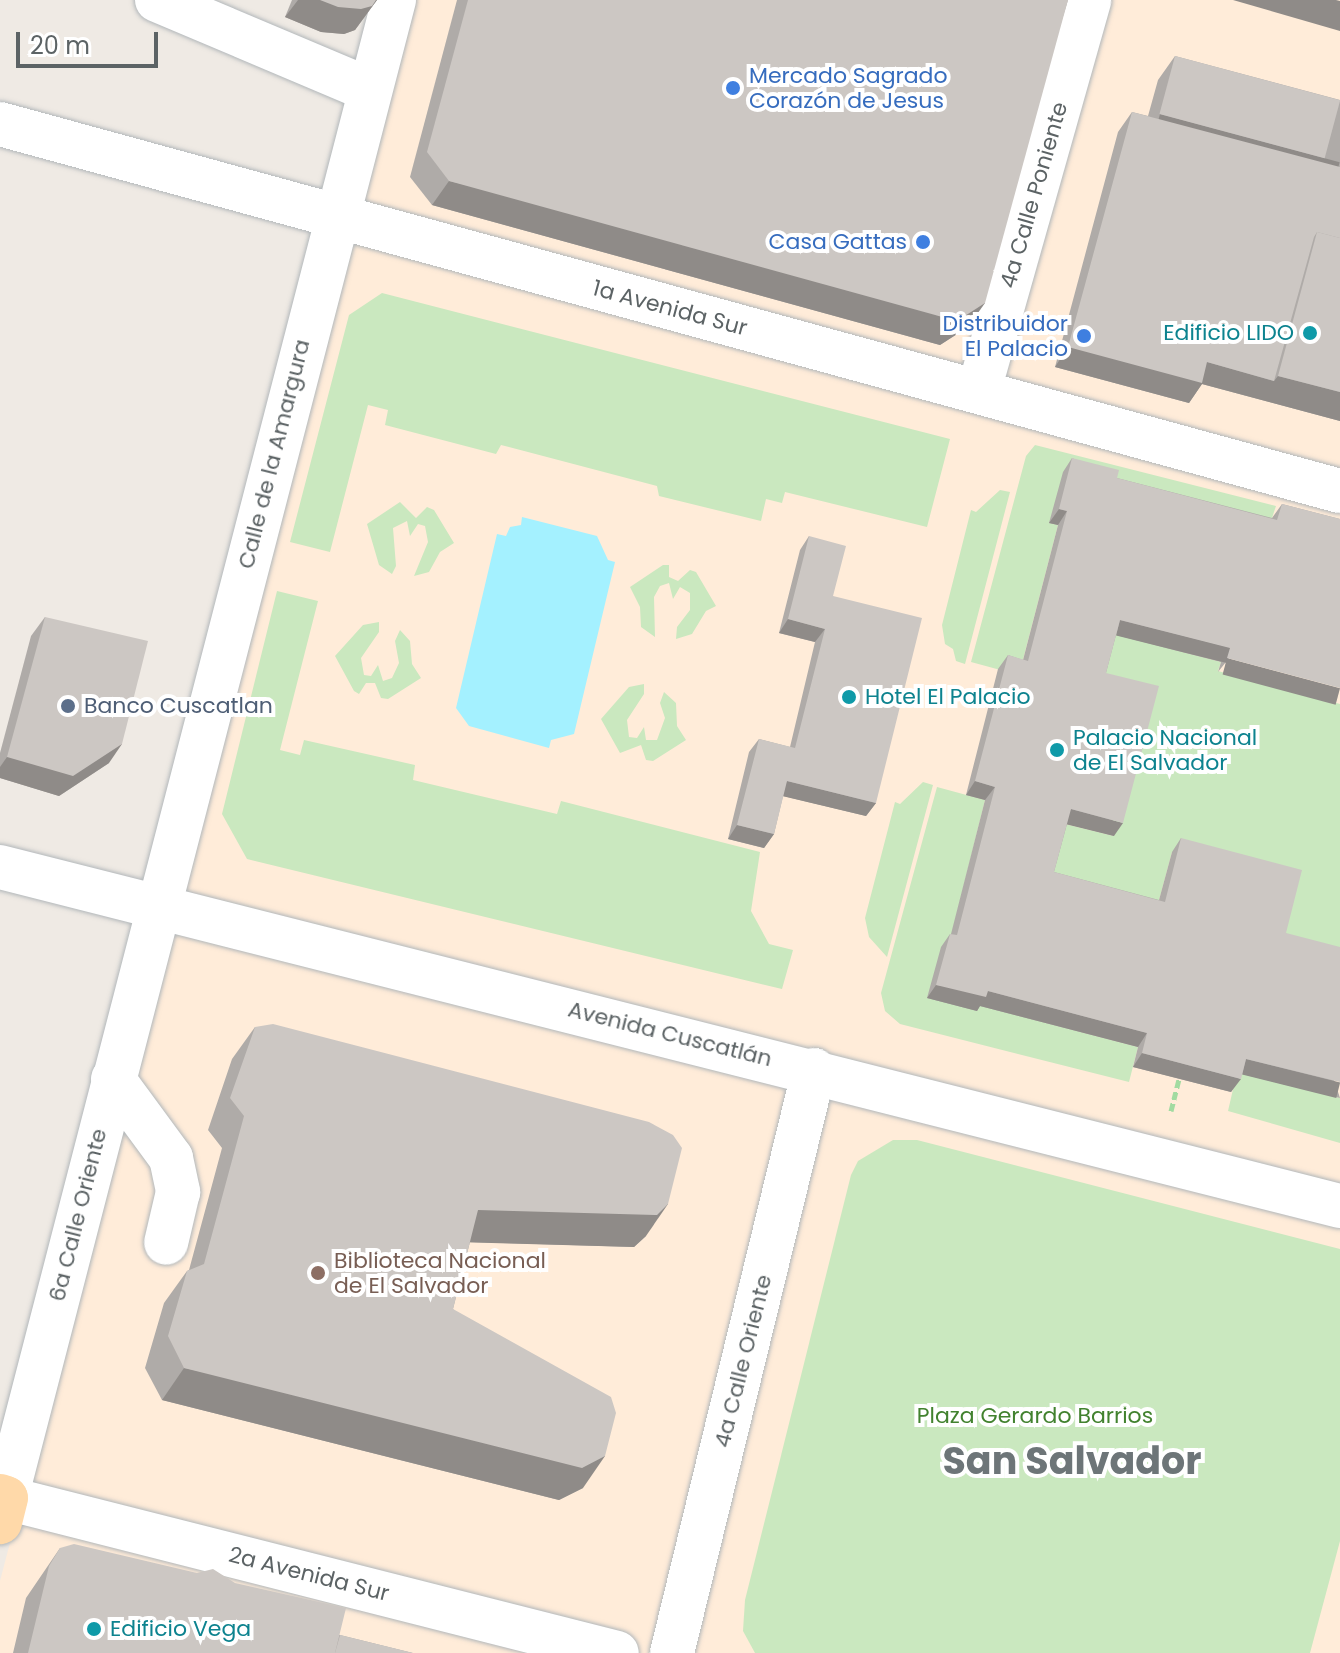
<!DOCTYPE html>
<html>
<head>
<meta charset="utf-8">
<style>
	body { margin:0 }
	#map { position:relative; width:1340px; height:1653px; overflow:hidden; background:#efeae4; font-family:Poppins,sans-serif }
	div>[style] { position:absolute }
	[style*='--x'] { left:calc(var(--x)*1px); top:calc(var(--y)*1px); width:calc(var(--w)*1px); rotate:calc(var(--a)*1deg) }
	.commercial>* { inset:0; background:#ffecd9 }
	.green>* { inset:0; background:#cae8bf }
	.water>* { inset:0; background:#a4f1ff }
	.path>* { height:5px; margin-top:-2.5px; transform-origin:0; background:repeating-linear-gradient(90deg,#a2dba1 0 8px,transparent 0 12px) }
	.roads { filter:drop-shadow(0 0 2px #b2b7ba) drop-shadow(0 0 2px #b2b7ba) }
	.minor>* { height:44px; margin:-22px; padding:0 22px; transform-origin:22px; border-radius:22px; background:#fff }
	.major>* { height:44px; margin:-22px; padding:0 22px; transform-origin:22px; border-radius:22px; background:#ffd9a9 }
	.wall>* { inset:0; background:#afaba8 }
	.shaded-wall>* { inset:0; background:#8f8b88; transform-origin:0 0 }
	.building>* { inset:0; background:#ccc7c3; transform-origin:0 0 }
	.dots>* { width:22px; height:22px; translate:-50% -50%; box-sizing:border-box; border:4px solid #fff; border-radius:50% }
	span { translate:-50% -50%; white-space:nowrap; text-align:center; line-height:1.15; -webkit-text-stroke:8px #fff; paint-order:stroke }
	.shop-label { font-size:22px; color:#366cbe }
	.left { translate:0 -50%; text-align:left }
	.right { translate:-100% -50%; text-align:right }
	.street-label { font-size:22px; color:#5c6365 }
	.culture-label { font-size:22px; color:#0d838f }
	.service-label { font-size:22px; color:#4e5e75 }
	.education-label { font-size:22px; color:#785e54 }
	.park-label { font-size:22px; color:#42822f }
	.town-label { font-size:38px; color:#6d7578; font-weight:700 }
	.scale { position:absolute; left:16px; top:32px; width:142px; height:36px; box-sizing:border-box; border:4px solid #5c6365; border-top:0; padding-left:10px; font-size:24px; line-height:28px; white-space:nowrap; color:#5c6365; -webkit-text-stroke:6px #fff; paint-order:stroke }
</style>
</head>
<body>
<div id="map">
	<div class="commercial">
		<i style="clip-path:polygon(413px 0,1340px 0,1340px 1653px,0 1653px,0 1581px)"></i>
	</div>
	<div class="green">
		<i style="clip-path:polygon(382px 293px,950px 439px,927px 527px,785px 492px,782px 503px,766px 499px,761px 521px,659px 496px,657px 486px,501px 445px,496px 454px,385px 425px,388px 410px,368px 405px,330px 552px,290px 542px,349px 315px)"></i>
		<i style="clip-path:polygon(1035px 445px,1276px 506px,1267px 533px,1050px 523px,1058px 525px,1019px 675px,971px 662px,1026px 456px)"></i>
		<i style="clip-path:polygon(1000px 490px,1010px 492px,965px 664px,956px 661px,953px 649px,945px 644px,942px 625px,971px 510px,976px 512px)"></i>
		<i style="clip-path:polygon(400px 502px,416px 518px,427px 507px,434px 510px,454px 543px,440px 552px,429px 572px,414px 576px,428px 542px,425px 526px,418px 524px,410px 536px,407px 521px,393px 528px,396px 566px,392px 574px,379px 565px,367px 524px)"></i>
		<i style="clip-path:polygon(663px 565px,669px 565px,669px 577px,678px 581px,690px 570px,696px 572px,716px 606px,706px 611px,692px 634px,676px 639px,677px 627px,690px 610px,690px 593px,680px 587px,673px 599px,669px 583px,660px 586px,654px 597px,655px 637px,641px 627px,640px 607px,630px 587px)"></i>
		<i style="clip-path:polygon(277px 591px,318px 601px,280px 750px,300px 755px,304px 740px,415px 765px,413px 780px,557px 814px,561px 801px,760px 852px,751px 911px,769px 944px,793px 950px,782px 989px,247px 859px,222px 814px)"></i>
		<i style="clip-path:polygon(379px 622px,379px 632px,361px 658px,364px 675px,371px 676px,378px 665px,383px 681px,392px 678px,399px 663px,395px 641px,400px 630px,410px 641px,412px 664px,421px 678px,388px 699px,381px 698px,375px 683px,366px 683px,359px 694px,354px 691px,335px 656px,363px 625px)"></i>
		<i style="clip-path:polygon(1110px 633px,1221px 662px,1218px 671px,1340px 704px,1340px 963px,1277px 947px,1172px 852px,1155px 915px,1045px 886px,1061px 823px,1114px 836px,1096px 686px)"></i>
		<i style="clip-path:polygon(644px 684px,644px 694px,627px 720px,629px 737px,637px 738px,644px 727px,646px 740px,657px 740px,665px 718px,660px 703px,664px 692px,676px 703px,677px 726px,686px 740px,653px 761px,646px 760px,641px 745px,620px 753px,601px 719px,629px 687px)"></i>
		<i style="clip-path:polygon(923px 782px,933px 785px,887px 957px,869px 937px,865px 918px,895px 802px,900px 804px)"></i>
		<i style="clip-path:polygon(937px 787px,985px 800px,948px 949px,978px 1005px,1138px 1047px,1129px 1082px,900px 1024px,885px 1011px,881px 993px)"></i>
		<i style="clip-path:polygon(1237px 1072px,1340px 1098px,1340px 1143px,1228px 1111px)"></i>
		<i style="clip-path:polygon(893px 1140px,917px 1140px,1340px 1249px,1340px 1541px,1310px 1653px,755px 1653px,743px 1631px,745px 1600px,851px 1175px,858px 1161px)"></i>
	</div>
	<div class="water">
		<i style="clip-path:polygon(522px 517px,597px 536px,608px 560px,615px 562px,574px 734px,551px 740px,549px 748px,469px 726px,456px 708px,497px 534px,506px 536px,510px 527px,521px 525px)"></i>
	</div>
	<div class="path">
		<i style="--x:1171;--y:1111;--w:33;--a:-76"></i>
	</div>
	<div class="roads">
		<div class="minor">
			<i style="--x:157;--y:0;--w:231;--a:22.9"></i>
			<i style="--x:394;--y:0;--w:1547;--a:104.52"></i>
			<i style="--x:6;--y:1498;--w:630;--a:14.23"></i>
			<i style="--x:0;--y:124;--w:1389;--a:15.32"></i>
			<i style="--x:979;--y:390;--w:405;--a:-74.2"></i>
			<i style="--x:0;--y:867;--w:1382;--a:14.2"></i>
			<i style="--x:113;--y:1079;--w:98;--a:53.7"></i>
			<i style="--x:171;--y:1158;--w:35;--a:78"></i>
			<i style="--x:178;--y:1192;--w:52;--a:103.2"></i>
			<i style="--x:672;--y:1653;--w:600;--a:-76.31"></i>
		</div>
		<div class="major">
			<i style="--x:0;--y:1496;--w:6;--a:18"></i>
			<i style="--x:6;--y:1498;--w:25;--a:104"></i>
		</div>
	</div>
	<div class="wall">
		<i style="clip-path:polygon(292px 0,377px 0,355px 30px,344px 34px,321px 32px,285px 17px)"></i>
		<i style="clip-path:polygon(457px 0,1068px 0,968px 327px,940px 345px,432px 205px,410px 177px)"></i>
		<i style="clip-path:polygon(1175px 56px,1340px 100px,1340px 421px,1202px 384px,1189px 403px,1055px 367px,1118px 132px,1132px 112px,1148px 116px,1158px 80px)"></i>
		<i style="clip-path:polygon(1072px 458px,1117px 478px,1272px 518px,1282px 504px,1340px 519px,1218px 672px,1221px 662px,1116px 635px,1106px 673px,1114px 836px,1067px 824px,1054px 872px,1159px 900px,1172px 852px,1181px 838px,1286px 933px,1340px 1098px,1242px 1074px,1231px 1092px,1133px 1067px,1138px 1047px,980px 1006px,977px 1011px,927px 998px,941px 947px,950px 934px,951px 934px,985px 800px,966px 795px,998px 669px,1008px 655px,1023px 660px,1058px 525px,1049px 523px,1063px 472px)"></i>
		<i style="clip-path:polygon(809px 536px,833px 596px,876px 803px,866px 816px,783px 796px,774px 834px,764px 848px,728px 839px,749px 752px,759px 739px,790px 747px,815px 642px,779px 633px,800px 550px)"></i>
		<i style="clip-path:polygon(45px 617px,109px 763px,59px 796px,0 778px,0 753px,31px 636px)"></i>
		<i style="clip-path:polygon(255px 1027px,646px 1236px,634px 1247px,470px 1242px,453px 1309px,583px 1488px,559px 1500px,162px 1400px,145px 1368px,164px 1303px,187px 1271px,189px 1270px,222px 1148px,208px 1130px,232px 1059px)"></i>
		<i style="clip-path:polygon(60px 1548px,340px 1635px,413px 1653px,13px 1653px,26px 1598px)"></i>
	</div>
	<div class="shaded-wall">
		<i style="clip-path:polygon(298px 0,377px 0,355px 30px,344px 34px,321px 32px,285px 17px)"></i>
		<i style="clip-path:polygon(1233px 0,1336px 0,1340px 1px,1340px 31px)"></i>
		<i style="left:1160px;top:114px;width:186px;height:29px;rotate:15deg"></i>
		<i style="clip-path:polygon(449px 181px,985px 303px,968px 327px,940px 345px,432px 205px)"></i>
		<i style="clip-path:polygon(1068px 347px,1207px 362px,1274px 381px,1278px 376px,1340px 392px,1340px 421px,1202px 384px,1189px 403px,1055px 367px)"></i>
		<i style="clip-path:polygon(1059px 509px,1067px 511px,1058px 525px,1049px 523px)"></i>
		<i style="clip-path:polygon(788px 619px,825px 629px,815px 642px,779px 633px)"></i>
		<i style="left:1120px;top:620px;width:114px;height:16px;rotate:14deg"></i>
		<i style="left:1227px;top:658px;width:117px;height:17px;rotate:15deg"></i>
		<i style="clip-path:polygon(122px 744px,109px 763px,59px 796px,0 778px,0 767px,7px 757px)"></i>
		<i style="clip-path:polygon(787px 781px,876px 803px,866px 816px,778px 795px)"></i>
		<i style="clip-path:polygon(975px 781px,995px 787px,985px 800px,966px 795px)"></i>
		<i style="clip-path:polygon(1071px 809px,1123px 823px,1114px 836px,1061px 823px)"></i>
		<i style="clip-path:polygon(737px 825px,774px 834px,764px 848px,728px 839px)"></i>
		<i style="clip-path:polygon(936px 985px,988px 991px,1147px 1033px,1138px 1047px,980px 1006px,977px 1011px,927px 998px)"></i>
		<i style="clip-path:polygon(1142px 1053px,1241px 1079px,1231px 1092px,1133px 1067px)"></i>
		<i style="left:1246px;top:1059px;width:97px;height:16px;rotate:14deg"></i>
		<i style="clip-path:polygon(668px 1204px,646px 1236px,634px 1247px,456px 1242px,478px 1210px)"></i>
		<i style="clip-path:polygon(184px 1368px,605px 1456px,583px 1488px,559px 1500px,162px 1400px)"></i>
	</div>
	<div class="building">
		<i style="clip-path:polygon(320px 0,376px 0,372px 6px,361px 9px,338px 7px)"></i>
		<i style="clip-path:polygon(468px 0,1068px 0,985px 303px,957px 321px,449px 181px,427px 152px)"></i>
		<i style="left:1175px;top:56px;width:171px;height:60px;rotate:15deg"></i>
		<i style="clip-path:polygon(1132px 112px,1340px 167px,1340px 238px,1317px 232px,1314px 237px,1274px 381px,1207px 362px,1202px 383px,1068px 347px)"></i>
		<i style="clip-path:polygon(1317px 232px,1340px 238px,1340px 392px,1278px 376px)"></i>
		<i style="clip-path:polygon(1072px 458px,1119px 470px,1117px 478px,1277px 520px,1282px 504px,1340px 519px,1340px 688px,1227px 658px,1230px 648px,1120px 620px,1106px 673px,1159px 686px,1123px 823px,1071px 809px,1054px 872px,1165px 902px,1181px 838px,1302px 870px,1286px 933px,1340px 947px,1340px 1082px,1246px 1059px,1241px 1079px,1142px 1053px,1147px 1033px,988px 991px,986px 997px,936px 985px,950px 934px,957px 935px,995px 787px,975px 781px,1008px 655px,1028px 661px,1067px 511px,1059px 509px)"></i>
		<i style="clip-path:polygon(809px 536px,846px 546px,833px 596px,922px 618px,876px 803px,787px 781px,774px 834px,737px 825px,759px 739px,795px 748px,825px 629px,788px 619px)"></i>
		<i style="clip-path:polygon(45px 617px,148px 641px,122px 744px,73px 776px,7px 757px)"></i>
		<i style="clip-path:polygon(273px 1024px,649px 1122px,673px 1135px,682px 1148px,668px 1204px,657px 1215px,478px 1210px,453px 1309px,611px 1397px,616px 1413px,605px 1456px,582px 1468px,184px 1368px,168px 1336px,187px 1271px,204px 1264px,244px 1116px,230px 1098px,255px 1027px)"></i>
		<i style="clip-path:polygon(74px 1544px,197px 1573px,213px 1569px,235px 1583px,346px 1608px,335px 1653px,28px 1653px,49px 1566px,60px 1548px)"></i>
		<i style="clip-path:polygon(340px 1635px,413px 1653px,335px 1653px)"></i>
	</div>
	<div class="dots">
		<i style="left:733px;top:88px;background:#3f7fe0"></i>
		<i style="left:923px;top:242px;background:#3f7fe0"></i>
		<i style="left:1310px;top:333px;background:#0f9aa8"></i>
		<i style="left:1084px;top:336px;background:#3f7fe0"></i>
		<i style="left:849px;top:697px;background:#0f9aa8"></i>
		<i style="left:68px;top:706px;background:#5c6f8a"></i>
		<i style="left:1057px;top:750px;background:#0f9aa8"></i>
		<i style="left:318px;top:1273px;background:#8d6e63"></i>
		<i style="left:94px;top:1629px;background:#0f9aa8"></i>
	</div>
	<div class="shop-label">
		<span class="left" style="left:749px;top:88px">Mercado Sagrado<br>Corazón de Jesus</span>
		<span class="right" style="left:907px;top:242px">Casa Gattas</span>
		<span class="right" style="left:1068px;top:336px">Distribuidor<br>El Palacio</span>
	</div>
	<div class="street-label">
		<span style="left:1034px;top:195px;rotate:-74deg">4a Calle Poniente</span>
		<span style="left:670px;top:308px;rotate:15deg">1a Avenida Sur</span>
		<span style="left:274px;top:454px;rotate:-76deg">Calle de la Amargura</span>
		<span style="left:670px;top:1034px;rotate:14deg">Avenida Cuscatlán</span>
		<span style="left:78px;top:1215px;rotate:-76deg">6a Calle Oriente</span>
		<span style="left:743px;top:1361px;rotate:-76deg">4a Calle Oriente</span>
		<span style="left:309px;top:1574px;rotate:14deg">2a Avenida Sur</span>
	</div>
	<div class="culture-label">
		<span class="right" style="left:1294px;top:333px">Edificio LIDO</span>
		<span class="left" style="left:865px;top:697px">Hotel El Palacio</span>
		<span class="left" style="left:1073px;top:750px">Palacio Nacional<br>de El Salvador</span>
		<span class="left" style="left:110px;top:1629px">Edificio Vega</span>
	</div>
	<div class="service-label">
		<span class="left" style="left:84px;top:706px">Banco Cuscatlan</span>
	</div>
	<div class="education-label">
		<span class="left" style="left:334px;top:1273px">Biblioteca Nacional<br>de El Salvador</span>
	</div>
	<div class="park-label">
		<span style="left:1035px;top:1416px">Plaza Gerardo Barrios</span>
	</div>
	<div class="town-label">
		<span style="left:1072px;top:1461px">San Salvador</span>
	</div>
	<div class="scale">20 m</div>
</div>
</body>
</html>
